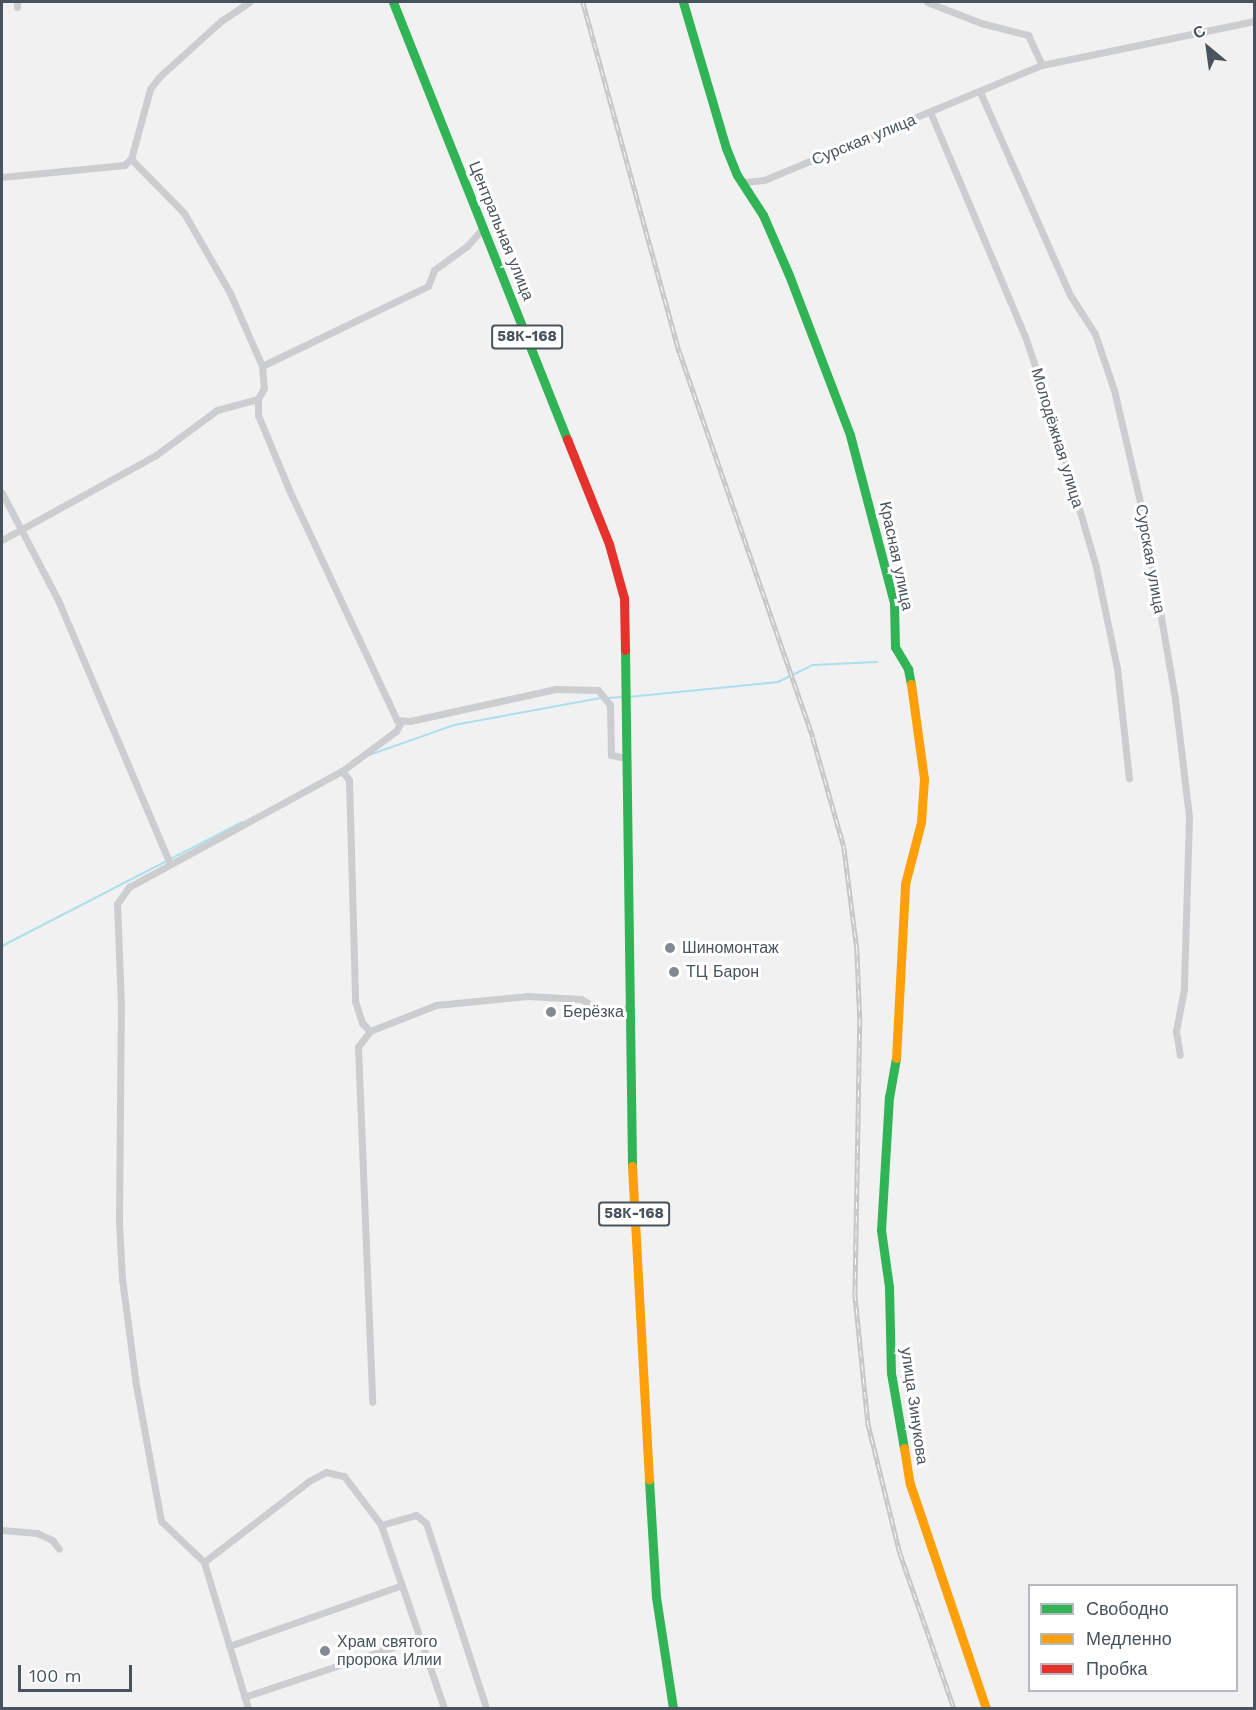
<!DOCTYPE html>
<html>
<head>
<meta charset="utf-8">
<style>
	body { margin:0 }
	#map { position:relative; width:1256px; height:1710px; overflow:hidden; background:#f1f1f1; font-family:"Work Sans",sans-serif }
	div>[style] { position:absolute }
	[style*='--x'] { left:calc(var(--x)*1px); top:calc(var(--y)*1px); width:calc(var(--w)*1px); rotate:calc(var(--a)*1deg) }
	.stream>* { height:2px; margin:-1px; padding:0 1px; transform-origin:1px; border-radius:1px; background:#abdfee }
	.street>* { height:7px; margin:-3.5px; padding:0 3.5px; transform-origin:3.5px; border-radius:3.5px; background:#cbcdcf }
	.fast>* { height:9px; margin:-4.5px; padding:0 4.5px; transform-origin:4.5px; border-radius:4.5px; background:#30b455 }
	.slow>* { height:9px; margin:-4.5px; padding:0 4.5px; transform-origin:4.5px; border-radius:4.5px; background:#ff9f0a }
	.jam>* { height:9px; margin:-4.5px; padding:0 4.5px; transform-origin:4.5px; border-radius:4.5px; background:#e5322d }
	.rail>* { height:4.5px; margin-top:-2.25px; transform-origin:0; background:repeating-linear-gradient(90deg,#fff 0 7px,#c6c7c9 0 14px); box-sizing:border-box; border-block:2px solid #c6c7c9 }
	.dots>* { width:16px; height:16px; translate:-50% -50%; box-sizing:border-box; border:3px solid #fff; border-radius:50% }
	span { translate:-50% -50%; white-space:nowrap; text-align:center; line-height:1.15; -webkit-text-stroke:6px #fff; paint-order:stroke }
	.shield-label span { padding:2px 4px; background:#fff; border:2px solid; border-radius:4px; -webkit-text-stroke-width:0 }
	.shield-label { font-size:15px; color:#48535d; font-weight:700 }
	.street-label { font-size:16px; color:#48535d }
	.poi-label { font-size:16px; color:#48535d }
	.left { translate:0 -50%; text-align:left }
	.frame { position:absolute; inset:0; border:3px solid #48535d; pointer-events:none }
	.legend { position:absolute; left:1028px; top:1584px; width:210px; height:108px; box-sizing:border-box; background:#fff; border:2px solid #b6babe; margin:0; padding:8px 10px; list-style:none; font-size:18px; color:#48535d }
	.legend li { display:flex; align-items:center; gap:12px; height:30px }
	.legend b { width:30px; border:2px solid #b6babe }
	.north { position:absolute; left:1178px; top:18px; width:60px; height:60px; -webkit-text-stroke:4px #fff; paint-order:stroke; rotate:331deg; font-size:16px; font-weight:700; line-height:24px; text-align:center; color:#48535d }
	.north::after { content:''; display:block; margin:auto; width:21px; height:27px; background:#48535d; clip-path:polygon(50% 0,100% 100%,50% 72%,0 100%) }
	.scale { position:absolute; left:18px; top:1665px; width:114px; height:27px; box-sizing:border-box; border:3px solid #48535d; border-top:0; padding-left:8px; font-size:18px; line-height:21px; white-space:nowrap; color:#48535d; -webkit-text-stroke:4px #fff; paint-order:stroke }
</style>
</head>
<body>
<div id="map">
	<div class="stream">
		<i style="--x:628;--y:697;--w:151;--a:-5.7"></i>
		<i style="--x:778;--y:682;--w:39;--a:-26"></i>
		<i style="--x:813;--y:665;--w:64;--a:-2.7"></i>
		<i style="--x:607;--y:698;--w:15;--a:-4"></i>
		<i style="--x:369;--y:755;--w:90;--a:-19.4"></i>
		<i style="--x:454;--y:725;--w:149;--a:-10.4"></i>
		<i style="--x:2;--y:946;--w:270;--a:-27.3"></i>
	</div>
	<div class="street">
		<i style="--x:17;--y:2;--w:5;--a:90"></i>
		<i style="--x:927;--y:2;--w:58;--a:21.3"></i>
		<i style="--x:981;--y:23;--w:49;--a:14.3"></i>
		<i style="--x:1028;--y:35;--w:33;--a:65"></i>
		<i style="--x:980;--y:92;--w:222;--a:66.1"></i>
		<i style="--x:1070;--y:295;--w:46;--a:57.3"></i>
		<i style="--x:1095;--y:334;--w:59;--a:71.3"></i>
		<i style="--x:1114;--y:390;--w:132;--a:76.9"></i>
		<i style="--x:1144;--y:519;--w:183;--a:80.2"></i>
		<i style="--x:1175;--y:699;--w:119;--a:83.2"></i>
		<i style="--x:1189;--y:817;--w:172;--a:91.7"></i>
		<i style="--x:1184;--y:989;--w:43;--a:100.8"></i>
		<i style="--x:1176;--y:1031;--w:24;--a:81"></i>
		<i style="--x:931;--y:114;--w:241;--a:67.1"></i>
		<i style="--x:1025;--y:336;--w:105;--a:71.7"></i>
		<i style="--x:1058;--y:436;--w:136;--a:73.8"></i>
		<i style="--x:1096;--y:567;--w:103;--a:78.3"></i>
		<i style="--x:1117;--y:668;--w:111;--a:83.8"></i>
		<i style="--x:131;--y:159;--w:76;--a:45.5"></i>
		<i style="--x:184;--y:213;--w:92;--a:60.1"></i>
		<i style="--x:230;--y:293;--w:80;--a:66.3"></i>
		<i style="--x:262;--y:366;--w:22;--a:85"></i>
		<i style="--x:264;--y:388;--w:13;--a:119"></i>
		<i style="--x:258;--y:399;--w:16;--a:90"></i>
		<i style="--x:258;--y:415;--w:83;--a:67.4"></i>
		<i style="--x:290;--y:492;--w:252;--a:64.9"></i>
		<i style="--x:397;--y:720;--w:13;--a:4"></i>
		<i style="--x:410;--y:721;--w:149;--a:-12.4"></i>
		<i style="--x:556;--y:689;--w:42;--a:1.4"></i>
		<i style="--x:598;--y:690;--w:19;--a:51"></i>
		<i style="--x:610;--y:705;--w:50;--a:88.9"></i>
		<i style="--x:611;--y:755;--w:16;--a:11"></i>
		<i style="--x:2;--y:177;--w:123;--a:-5.6"></i>
		<i style="--x:124;--y:165;--w:9;--a:-41"></i>
		<i style="--x:131;--y:159;--w:73;--a:-74.8"></i>
		<i style="--x:150;--y:89;--w:15;--a:-53"></i>
		<i style="--x:159;--y:77;--w:84;--a:-42.1"></i>
		<i style="--x:221;--y:21;--w:34;--a:-34"></i>
		<i style="--x:745;--y:182;--w:19;--a:-6"></i>
		<i style="--x:764;--y:180;--w:301;--a:-22.5"></i>
		<i style="--x:1042;--y:65;--w:217;--a:-11.7"></i>
		<i style="--x:262;--y:366;--w:184;--a:-25.7"></i>
		<i style="--x:428;--y:286;--w:17;--a:-69"></i>
		<i style="--x:434;--y:270;--w:41;--a:-36"></i>
		<i style="--x:467;--y:246;--w:25;--a:-48"></i>
		<i style="--x:2;--y:493;--w:121;--a:62.4"></i>
		<i style="--x:58;--y:600;--w:287;--a:67"></i>
		<i style="--x:2;--y:540;--w:176;--a:-28.9"></i>
		<i style="--x:156;--y:455;--w:76;--a:-36.4"></i>
		<i style="--x:217;--y:410;--w:42;--a:-15"></i>
		<i style="--x:342;--y:771;--w:11;--a:52"></i>
		<i style="--x:349;--y:780;--w:221;--a:88.4"></i>
		<i style="--x:355;--y:1001;--w:23;--a:72"></i>
		<i style="--x:362;--y:1023;--w:11;--a:45"></i>
		<i style="--x:370;--y:1031;--w:71;--a:-21.5"></i>
		<i style="--x:436;--y:1005;--w:91;--a:-5.6"></i>
		<i style="--x:527;--y:996;--w:54;--a:3.2"></i>
		<i style="--x:581;--y:999;--w:22;--a:30"></i>
		<i style="--x:600;--y:1010;--w:29;--a:-2"></i>
		<i style="--x:370;--y:1031;--w:20;--a:127"></i>
		<i style="--x:358;--y:1047;--w:355;--a:87.7"></i>
		<i style="--x:381;--y:1525;--w:36;--a:-16"></i>
		<i style="--x:416;--y:1515;--w:13;--a:39"></i>
		<i style="--x:426;--y:1523;--w:194;--a:72"></i>
		<i style="--x:2;--y:1530;--w:35;--a:5"></i>
		<i style="--x:37;--y:1533;--w:17;--a:25"></i>
		<i style="--x:52;--y:1540;--w:11;--a:52"></i>
		<i style="--x:204;--y:1562;--w:133;--a:-37.6"></i>
		<i style="--x:309;--y:1481;--w:19;--a:-28"></i>
		<i style="--x:326;--y:1472;--w:18;--a:13"></i>
		<i style="--x:344;--y:1476;--w:61;--a:52.9"></i>
		<i style="--x:381;--y:1525;--w:194;--a:71"></i>
		<i style="--x:229;--y:1646;--w:183;--a:-19.4"></i>
		<i style="--x:244;--y:1697;--w:186;--a:-18.5"></i>
		<i style="--x:248;--y:1708;--w:152;--a:-106.8"></i>
		<i style="--x:204;--y:1562;--w:59;--a:-136.4"></i>
		<i style="--x:161;--y:1521;--w:138;--a:-100.4"></i>
		<i style="--x:136;--y:1385;--w:107;--a:-97.5"></i>
		<i style="--x:122;--y:1279;--w:58;--a:-93"></i>
		<i style="--x:119;--y:1221;--w:214;--a:-89.5"></i>
		<i style="--x:121;--y:1007;--w:103;--a:-92.2"></i>
		<i style="--x:117;--y:904;--w:21;--a:-55"></i>
		<i style="--x:129;--y:887;--w:243;--a:-28.6"></i>
		<i style="--x:342;--y:771;--w:67;--a:-36.5"></i>
		<i style="--x:396;--y:731;--w:10;--a:-61"></i>
	</div>
	<div class="fast">
		<i style="--x:393;--y:2;--w:470;--a:68.3"></i>
		<i style="--x:683;--y:2;--w:152;--a:73.6"></i>
		<i style="--x:726;--y:148;--w:29;--a:68"></i>
		<i style="--x:737;--y:175;--w:48;--a:57"></i>
		<i style="--x:763;--y:215;--w:65;--a:66.6"></i>
		<i style="--x:789;--y:275;--w:171;--a:69.1"></i>
		<i style="--x:850;--y:435;--w:174;--a:75.3"></i>
		<i style="--x:894;--y:603;--w:44;--a:88.7"></i>
		<i style="--x:895;--y:647;--w:26;--a:59"></i>
		<i style="--x:908;--y:669;--w:15;--a:79"></i>
		<i style="--x:625;--y:650;--w:516;--a:89.22"></i>
		<i style="--x:896;--y:1058;--w:39;--a:100"></i>
		<i style="--x:889;--y:1096;--w:134;--a:93.4"></i>
		<i style="--x:881;--y:1230;--w:58;--a:82"></i>
		<i style="--x:889;--y:1287;--w:86;--a:88.7"></i>
		<i style="--x:891;--y:1373;--w:76;--a:80.2"></i>
		<i style="--x:649;--y:1480;--w:117;--a:86.6"></i>
		<i style="--x:656;--y:1597;--w:112;--a:81.3"></i>
	</div>
	<div class="slow">
		<i style="--x:896;--y:1058;--w:174;--a:-87"></i>
		<i style="--x:905;--y:884;--w:64;--a:-75.5"></i>
		<i style="--x:921;--y:822;--w:43;--a:-86"></i>
		<i style="--x:924;--y:779;--w:96;--a:-97.8"></i>
		<i style="--x:632;--y:1166;--w:314;--a:86.9"></i>
		<i style="--x:904;--y:1448;--w:36;--a:81"></i>
		<i style="--x:910;--y:1484;--w:237;--a:71.3"></i>
	</div>
	<div class="jam">
		<i style="--x:567;--y:439;--w:113;--a:68.2"></i>
		<i style="--x:609;--y:544;--w:56;--a:74.5"></i>
		<i style="--x:624;--y:598;--w:52;--a:88.9"></i>
	</div>
	<div class="rail">
		<i style="--x:583;--y:2;--w:364;--a:74.6"></i>
		<i style="--x:680;--y:353;--w:407;--a:70.9"></i>
		<i style="--x:813;--y:738;--w:113;--a:74.1"></i>
		<i style="--x:844;--y:847;--w:102;--a:82.7"></i>
		<i style="--x:857;--y:948;--w:72;--a:87.6"></i>
		<i style="--x:860;--y:1020;--w:274;--a:91"></i>
		<i style="--x:855;--y:1294;--w:130;--a:84.2"></i>
		<i style="--x:868;--y:1423;--w:134;--a:76.2"></i>
		<i style="--x:900;--y:1553;--w:164;--a:70.8"></i>
	</div>
	<div class="dots">
		<i style="left:670px;top:948px;background:#838a91"></i>
		<i style="left:674px;top:972px;background:#838a91"></i>
		<i style="left:551px;top:1012px;background:#838a91"></i>
		<i style="left:325px;top:1651px;background:#838a91"></i>
	</div>
	<div class="shield-label">
		<span style="left:527px;top:337px">58К-168</span>
		<span style="left:634px;top:1214px">58К-168</span>
	</div>
	<div class="street-label">
		<span style="left:864px;top:140px;rotate:-22deg">Сурская улица</span>
		<span style="left:501px;top:231px;rotate:68deg">Центральная улица</span>
		<span style="left:1057px;top:438px;rotate:73deg">Молодёжная улица</span>
		<span style="left:896px;top:556px;rotate:78deg">Красная улица</span>
		<span style="left:1150px;top:559px;rotate:80deg">Сурская улица</span>
		<span style="left:914px;top:1406px;rotate:82deg">улица Зинукова</span>
	</div>
	<div class="poi-label">
		<span class="left" style="left:682px;top:948px">Шиномонтаж</span>
		<span class="left" style="left:686px;top:972px">ТЦ Барон</span>
		<span class="left" style="left:563px;top:1012px">Берёзка</span>
		<span class="left" style="left:337px;top:1651px">Храм святого<br>пророка Илии</span>
	</div>
	<div class="frame"></div>
	<ul class="legend">
	<li><b style="height:8px;background:#30b455"></b>Свободно</li>
	<li><b style="height:8px;background:#ff9f0a"></b>Медленно</li>
	<li><b style="height:8px;background:#e5322d"></b>Пробка</li>
	</ul>
	<div class="north">С</div>
	<div class="scale">100 m</div>
</div>
</body>
</html>
